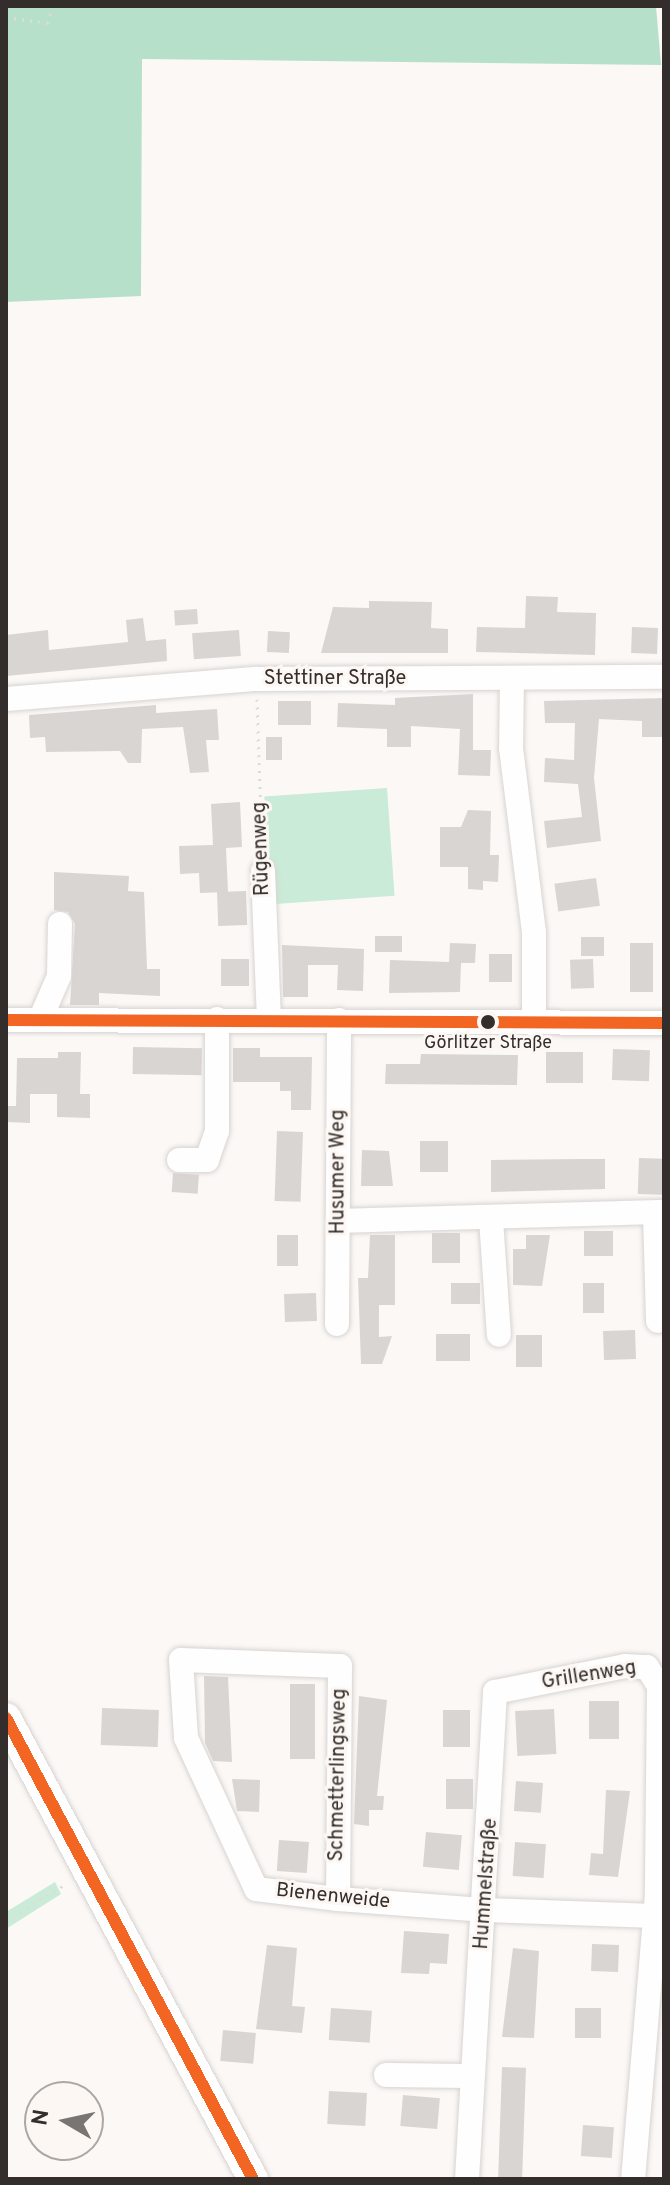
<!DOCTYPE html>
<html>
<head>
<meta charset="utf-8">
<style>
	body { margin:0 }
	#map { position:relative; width:670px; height:2185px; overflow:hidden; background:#fbf8f6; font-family:Overpass,sans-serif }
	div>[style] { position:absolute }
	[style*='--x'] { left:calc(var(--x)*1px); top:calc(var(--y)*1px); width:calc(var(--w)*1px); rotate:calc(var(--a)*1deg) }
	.green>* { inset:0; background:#caebd8; transform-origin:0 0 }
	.forest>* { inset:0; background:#b7e0cb }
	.building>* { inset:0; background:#d9d5d3; transform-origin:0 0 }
	.path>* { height:3px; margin-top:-1.5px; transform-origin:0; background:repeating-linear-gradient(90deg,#dddcdb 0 2px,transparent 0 8px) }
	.roads { filter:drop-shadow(0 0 2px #d8d3d0) drop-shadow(0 0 2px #d8d3d0) }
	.minor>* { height:24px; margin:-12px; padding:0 12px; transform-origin:12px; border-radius:12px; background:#fefefe }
	.major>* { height:30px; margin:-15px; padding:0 15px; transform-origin:15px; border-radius:15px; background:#fefefe }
	.bus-1>* { height:12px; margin:-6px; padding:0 6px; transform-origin:6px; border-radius:6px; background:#f26522 }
	.dots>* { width:22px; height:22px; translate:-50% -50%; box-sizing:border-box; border:4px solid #fdf7f4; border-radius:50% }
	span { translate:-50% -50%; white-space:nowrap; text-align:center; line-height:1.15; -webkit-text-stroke:6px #fdf7f4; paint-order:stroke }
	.bus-label { font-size:18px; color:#332e2b }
	.street-label { font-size:20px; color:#332e2b }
	.frame { position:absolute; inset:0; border:8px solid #332e2b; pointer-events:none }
	.north { position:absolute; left:24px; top:2081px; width:80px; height:80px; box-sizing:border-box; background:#fdf7f4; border:2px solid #aca7a4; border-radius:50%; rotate:279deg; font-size:22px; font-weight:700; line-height:32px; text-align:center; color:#332e2b }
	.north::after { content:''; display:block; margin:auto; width:28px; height:36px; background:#797572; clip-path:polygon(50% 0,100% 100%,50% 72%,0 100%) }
</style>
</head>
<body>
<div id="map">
	<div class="green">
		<i style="left:387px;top:788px;width:108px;height:123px;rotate:86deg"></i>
		<i style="clip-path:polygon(55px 1882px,61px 1894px,6px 1929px,6px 1912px)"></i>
	</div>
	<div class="forest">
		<i style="clip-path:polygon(6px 6px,656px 6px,661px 65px,142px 59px,141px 296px,6px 302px)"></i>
	</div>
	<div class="building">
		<i style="clip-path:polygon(526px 596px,558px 597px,557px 612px,596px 613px,595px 655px,476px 652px,477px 627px,525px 628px)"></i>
		<i style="clip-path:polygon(369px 601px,432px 602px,431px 628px,448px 629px,448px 653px,321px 653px,333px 607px,369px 608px)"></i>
		<i style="left:197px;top:609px;width:15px;height:23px;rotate:86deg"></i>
		<i style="clip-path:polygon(143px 618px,146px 641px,166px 639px,167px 661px,6px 676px,6px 635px,48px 630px,49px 650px,128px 642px,126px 620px)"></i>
		<i style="left:632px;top:627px;width:26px;height:26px;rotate:2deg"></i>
		<i style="left:239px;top:630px;width:26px;height:47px;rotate:86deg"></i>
		<i style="left:268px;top:631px;width:22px;height:21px;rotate:3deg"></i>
		<i style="clip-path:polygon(473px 694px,473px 750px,491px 750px,490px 776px,458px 775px,460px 729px,411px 726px,411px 747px,387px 747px,387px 729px,337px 727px,338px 703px,395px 705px,395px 698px)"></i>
		<i style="clip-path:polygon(664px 698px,664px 737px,642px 737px,642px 721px,599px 719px,594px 778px,601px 841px,547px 848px,544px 821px,582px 817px,578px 784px,544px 782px,545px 758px,574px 760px,575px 723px,545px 723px,544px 701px)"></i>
		<i style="left:278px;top:701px;width:33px;height:24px"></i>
		<i style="clip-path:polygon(156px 705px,156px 713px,217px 709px,219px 740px,206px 740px,209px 772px,190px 773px,183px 727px,142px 729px,141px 763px,128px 763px,120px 751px,46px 752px,45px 737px,30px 738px,29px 715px)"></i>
		<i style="left:266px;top:737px;width:16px;height:23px"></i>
		<i style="clip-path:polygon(240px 802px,242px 847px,226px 848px,228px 892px,200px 893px,199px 873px,180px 874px,179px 846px,213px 845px,211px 804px)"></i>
		<i style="clip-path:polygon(468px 810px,491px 811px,490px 855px,499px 855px,498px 882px,483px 881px,483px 890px,468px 889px,468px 867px,440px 867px,440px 827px,461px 827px)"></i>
		<i style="clip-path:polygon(54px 872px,129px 876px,128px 891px,144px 892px,147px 969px,160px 969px,160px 996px,99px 993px,99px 1005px,70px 1005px,75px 924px,68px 912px,54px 910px)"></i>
		<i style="left:596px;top:878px;width:28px;height:42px;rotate:82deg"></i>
		<i style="left:246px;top:891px;width:34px;height:29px;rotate:88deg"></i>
		<i style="left:375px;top:936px;width:27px;height:16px"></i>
		<i style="left:581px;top:937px;width:23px;height:19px"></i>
		<i style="clip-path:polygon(450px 943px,476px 944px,475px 963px,461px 963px,460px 992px,389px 993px,390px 960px,449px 962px)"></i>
		<i style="left:630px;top:943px;width:23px;height:49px"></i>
		<i style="clip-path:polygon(282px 945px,364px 949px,363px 991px,337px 990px,338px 965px,308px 965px,308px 997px,283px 997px)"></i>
		<i style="left:489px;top:954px;width:23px;height:28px"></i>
		<i style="left:221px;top:959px;width:28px;height:27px"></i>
		<i style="left:593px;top:959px;width:29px;height:23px;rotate:88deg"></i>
		<i style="left:133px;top:1047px;width:69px;height:27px;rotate:1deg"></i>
		<i style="clip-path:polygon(233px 1048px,260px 1048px,260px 1057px,312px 1057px,311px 1110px,291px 1110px,291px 1091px,280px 1091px,280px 1082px,233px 1082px)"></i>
		<i style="left:613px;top:1049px;width:37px;height:31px;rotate:2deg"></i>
		<i style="clip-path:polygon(58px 1052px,81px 1052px,80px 1094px,90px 1094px,90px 1118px,57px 1117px,57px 1094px,30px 1094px,30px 1123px,6px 1122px,6px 1106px,16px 1106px,17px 1058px,58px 1058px)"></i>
		<i style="left:546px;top:1052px;width:37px;height:31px"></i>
		<i style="clip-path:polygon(421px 1054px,518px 1055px,517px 1085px,385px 1084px,386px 1064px,420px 1064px)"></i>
		<i style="left:277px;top:1131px;width:26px;height:70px;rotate:2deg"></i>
		<i style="left:420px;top:1141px;width:28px;height:31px"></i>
		<i style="clip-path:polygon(362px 1150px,389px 1151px,393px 1186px,361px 1186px)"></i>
		<i style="left:639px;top:1158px;width:25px;height:36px;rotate:2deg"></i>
		<i style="clip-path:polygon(584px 1159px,605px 1159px,605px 1189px,491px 1192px,491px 1160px)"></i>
		<i style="left:173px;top:1173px;width:26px;height:19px;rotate:4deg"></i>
		<i style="left:584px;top:1231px;width:29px;height:25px"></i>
		<i style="left:432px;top:1233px;width:28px;height:30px"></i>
		<i style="left:277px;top:1235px;width:21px;height:31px"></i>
		<i style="clip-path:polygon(370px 1235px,395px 1235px,395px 1305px,379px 1305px,379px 1337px,392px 1336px,382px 1364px,361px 1364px,358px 1278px,368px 1278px)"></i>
		<i style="clip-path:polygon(526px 1235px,550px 1235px,542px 1286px,513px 1285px,513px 1249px,526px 1249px)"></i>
		<i style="left:451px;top:1283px;width:29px;height:21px"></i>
		<i style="left:583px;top:1283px;width:21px;height:30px"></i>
		<i style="left:316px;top:1293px;width:28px;height:32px;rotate:88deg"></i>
		<i style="left:635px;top:1330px;width:29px;height:32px;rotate:88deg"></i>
		<i style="left:436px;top:1334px;width:34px;height:27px"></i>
		<i style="left:516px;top:1335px;width:26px;height:32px"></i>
		<i style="clip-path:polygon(204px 1676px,228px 1677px,232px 1762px,213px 1761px,205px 1743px)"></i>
		<i style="left:290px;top:1684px;width:25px;height:75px"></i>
		<i style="clip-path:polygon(359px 1696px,387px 1700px,377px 1796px,384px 1796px,383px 1810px,369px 1810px,369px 1826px,354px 1824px)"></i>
		<i style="left:589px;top:1701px;width:30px;height:38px"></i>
		<i style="left:102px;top:1708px;width:57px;height:37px;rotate:2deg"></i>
		<i style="left:554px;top:1709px;width:45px;height:39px;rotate:87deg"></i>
		<i style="left:443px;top:1710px;width:27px;height:37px"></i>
		<i style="clip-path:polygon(232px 1779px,260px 1780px,259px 1812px,237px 1811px)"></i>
		<i style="left:446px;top:1779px;width:27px;height:30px"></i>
		<i style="left:516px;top:1781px;width:27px;height:30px;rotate:4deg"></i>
		<i style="clip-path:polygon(606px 1790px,630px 1791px,618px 1877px,589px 1875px,591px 1853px,603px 1854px)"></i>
		<i style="left:426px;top:1832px;width:36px;height:35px;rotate:5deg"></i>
		<i style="left:279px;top:1840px;width:30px;height:31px;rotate:4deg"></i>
		<i style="left:515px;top:1842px;width:31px;height:34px;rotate:4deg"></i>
		<i style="clip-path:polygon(404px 1931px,449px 1934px,447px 1964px,430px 1963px,429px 1974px,401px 1973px)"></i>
		<i style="left:592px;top:1944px;width:27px;height:27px;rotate:2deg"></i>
		<i style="clip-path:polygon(267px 1945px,297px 1948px,292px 2006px,305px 2007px,302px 2033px,256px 2029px)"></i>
		<i style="clip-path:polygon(513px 1948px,539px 1951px,534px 2038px,502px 2037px)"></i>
		<i style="left:331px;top:2008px;width:41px;height:32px;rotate:4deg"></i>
		<i style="left:575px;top:2008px;width:26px;height:30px"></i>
		<i style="left:223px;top:2030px;width:33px;height:31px;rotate:5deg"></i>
		<i style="left:502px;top:2067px;width:24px;height:112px;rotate:2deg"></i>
		<i style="left:329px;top:2091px;width:38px;height:33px;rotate:3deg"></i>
		<i style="left:403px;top:2095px;width:37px;height:31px;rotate:5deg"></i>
		<i style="left:583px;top:2125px;width:31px;height:31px;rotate:4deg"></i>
	</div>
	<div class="path">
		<i style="--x:6;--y:17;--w:42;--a:8.1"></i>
		<i style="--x:48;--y:23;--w:17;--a:-77"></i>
		<i style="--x:257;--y:699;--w:152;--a:88.1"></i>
		<i style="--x:6;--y:1921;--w:72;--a:-31.9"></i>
	</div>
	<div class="roads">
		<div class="minor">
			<i style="--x:512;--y:680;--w:68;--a:90.8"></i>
			<i style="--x:511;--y:748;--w:185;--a:82.9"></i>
			<i style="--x:534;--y:932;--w:92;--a:90"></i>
			<i style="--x:6;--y:699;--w:252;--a:-4.6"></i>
			<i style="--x:257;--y:679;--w:407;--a:-0.3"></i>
			<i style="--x:263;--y:871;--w:148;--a:87.7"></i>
			<i style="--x:6;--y:1020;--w:658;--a:0.26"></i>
			<i style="--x:40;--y:1020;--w:48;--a:-66.6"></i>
			<i style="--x:59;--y:976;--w:52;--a:-88.9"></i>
			<i style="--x:179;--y:1160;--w:28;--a:0"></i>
			<i style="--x:207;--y:1160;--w:31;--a:-71"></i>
			<i style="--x:217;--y:1131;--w:112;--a:-90"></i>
			<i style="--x:655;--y:1213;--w:108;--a:88.4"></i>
			<i style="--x:491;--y:1219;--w:116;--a:86.1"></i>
			<i style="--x:339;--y:1221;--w:325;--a:-1.6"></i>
			<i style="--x:337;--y:1324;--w:304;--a:-89.6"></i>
			<i style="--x:338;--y:1899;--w:233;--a:-89.5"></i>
			<i style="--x:340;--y:1666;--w:159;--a:-177.8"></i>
			<i style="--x:181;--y:1660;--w:78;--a:86.3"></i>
			<i style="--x:186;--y:1738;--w:166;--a:65.1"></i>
			<i style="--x:256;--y:1889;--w:83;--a:7"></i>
			<i style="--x:338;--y:1899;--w:148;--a:4.3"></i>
			<i style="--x:486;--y:1910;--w:169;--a:2"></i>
			<i style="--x:386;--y:2075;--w:86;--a:0.7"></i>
			<i style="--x:467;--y:2179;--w:488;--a:-86.7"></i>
			<i style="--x:495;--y:1692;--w:133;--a:-11.3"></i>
			<i style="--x:625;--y:1666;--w:22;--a:3"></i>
			<i style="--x:647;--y:1667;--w:22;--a:58"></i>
			<i style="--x:659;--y:1686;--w:208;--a:90.6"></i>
			<i style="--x:657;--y:1894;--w:286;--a:94.8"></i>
		</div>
		<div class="major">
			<i style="--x:6;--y:1718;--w:523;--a:61.82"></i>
		</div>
	</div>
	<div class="bus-1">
		<i style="--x:6;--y:1020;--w:658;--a:0.26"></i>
		<i style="--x:6;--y:1718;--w:523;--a:61.82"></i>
	</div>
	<div class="dots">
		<i style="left:488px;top:1022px;background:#332e2b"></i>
	</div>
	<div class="bus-label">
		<span style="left:488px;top:1044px">Görlitzer Straße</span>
	</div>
	<div class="street-label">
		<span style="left:335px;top:679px">Stettiner Straße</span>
		<span style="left:262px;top:849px;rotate:-92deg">Rügenweg</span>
		<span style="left:339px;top:1172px;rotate:-90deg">Husumer Weg</span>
		<span style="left:589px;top:1676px;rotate:-9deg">Grillenweg</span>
		<span style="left:339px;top:1775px;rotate:-89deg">Schmetterlingsweg</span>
		<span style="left:487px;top:1884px;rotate:-86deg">Hummelstraße</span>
		<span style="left:333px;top:1897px;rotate:6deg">Bienenweide</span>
	</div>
	<div class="frame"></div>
	<div class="north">N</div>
</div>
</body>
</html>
